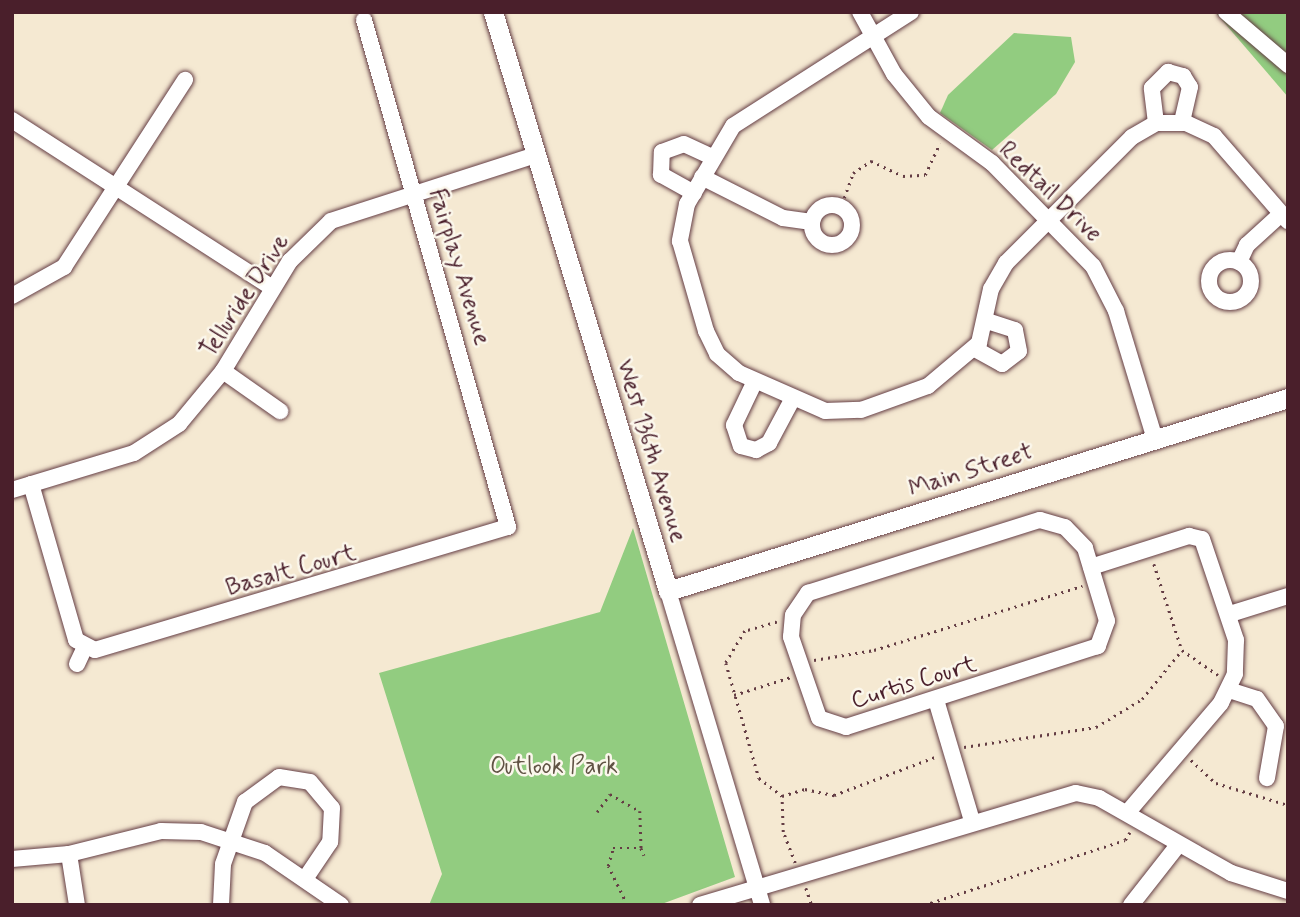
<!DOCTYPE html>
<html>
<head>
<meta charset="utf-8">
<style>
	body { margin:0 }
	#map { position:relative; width:1300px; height:917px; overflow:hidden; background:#f5e9d2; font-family:Mynerve,sans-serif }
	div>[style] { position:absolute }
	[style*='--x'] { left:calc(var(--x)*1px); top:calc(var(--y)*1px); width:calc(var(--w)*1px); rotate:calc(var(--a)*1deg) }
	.green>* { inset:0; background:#92cc80 }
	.path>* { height:2.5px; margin-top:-1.25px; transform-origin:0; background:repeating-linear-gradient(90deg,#643d44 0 2px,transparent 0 7px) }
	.roads { filter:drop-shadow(0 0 2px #643d44) drop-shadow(0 0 2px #643d44) }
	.minor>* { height:16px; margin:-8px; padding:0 8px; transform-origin:8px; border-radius:8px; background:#fff }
	.minor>.ring { margin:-8px; padding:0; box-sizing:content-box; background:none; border:16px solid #fff; border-radius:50% }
	.major>* { height:19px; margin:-9.5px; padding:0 9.5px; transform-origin:9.5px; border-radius:9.5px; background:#fff }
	span { translate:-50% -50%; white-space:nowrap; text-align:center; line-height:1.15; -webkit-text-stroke:5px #fbf7ec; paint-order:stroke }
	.street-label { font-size:24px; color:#4a1f2b }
	.park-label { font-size:24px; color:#605344 }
	.frame { position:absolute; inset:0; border:14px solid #4a1f2b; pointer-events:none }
</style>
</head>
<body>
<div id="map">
	<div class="green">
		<i style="clip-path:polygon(1215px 12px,1288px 12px,1288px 97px)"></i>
		<i style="clip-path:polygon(1014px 33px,1071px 37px,1075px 62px,1056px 94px,992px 150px,940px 113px,948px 95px)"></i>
		<i style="clip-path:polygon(633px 528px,735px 877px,659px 905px,429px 905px,442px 874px,379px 673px,600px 612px)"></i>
	</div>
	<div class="path">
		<i style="--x:844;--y:198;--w:27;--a:-70"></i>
		<i style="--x:853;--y:173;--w:22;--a:-34"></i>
		<i style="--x:871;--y:161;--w:35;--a:25"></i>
		<i style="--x:903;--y:176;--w:22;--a:-3"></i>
		<i style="--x:925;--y:175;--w:35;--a:-65"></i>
		<i style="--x:1154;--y:564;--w:90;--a:72"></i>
		<i style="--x:777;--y:622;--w:33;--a:164"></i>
		<i style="--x:745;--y:631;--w:37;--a:121"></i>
		<i style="--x:726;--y:663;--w:120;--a:74"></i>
		<i style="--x:759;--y:778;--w:29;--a:38"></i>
		<i style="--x:814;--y:660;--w:61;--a:-9.5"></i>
		<i style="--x:874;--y:650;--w:218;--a:-17.1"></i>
		<i style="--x:734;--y:695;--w:60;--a:-17.5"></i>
		<i style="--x:964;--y:747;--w:134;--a:-8.6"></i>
		<i style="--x:1096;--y:727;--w:54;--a:-31.3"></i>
		<i style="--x:1142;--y:699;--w:63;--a:-50.8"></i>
		<i style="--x:1182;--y:650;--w:44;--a:34.8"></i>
		<i style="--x:1191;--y:760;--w:34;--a:43"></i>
		<i style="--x:1216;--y:783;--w:75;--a:17"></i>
		<i style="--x:597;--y:812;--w:22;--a:-54"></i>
		<i style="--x:610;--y:794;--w:34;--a:30"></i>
		<i style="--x:640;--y:811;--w:37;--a:88"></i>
		<i style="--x:795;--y:863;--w:33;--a:-111"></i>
		<i style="--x:783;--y:832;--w:36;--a:-92"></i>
		<i style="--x:782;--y:796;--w:24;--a:-17"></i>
		<i style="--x:805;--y:789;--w:30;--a:12"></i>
		<i style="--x:834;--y:795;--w:111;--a:-20.6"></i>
		<i style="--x:806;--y:888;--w:18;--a:71"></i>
		<i style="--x:627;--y:905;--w:43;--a:-116"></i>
		<i style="--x:608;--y:866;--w:19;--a:-74"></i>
		<i style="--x:613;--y:848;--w:28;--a:0"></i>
		<i style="--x:641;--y:848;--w:8;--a:67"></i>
		<i style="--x:924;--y:905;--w:211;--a:-17.9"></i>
		<i style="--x:1125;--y:840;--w:9;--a:-58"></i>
	</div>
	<div class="roads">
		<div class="minor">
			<i style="--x:860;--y:12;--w:71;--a:61.3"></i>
			<i style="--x:894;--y:74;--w:55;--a:50.9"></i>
			<i style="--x:929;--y:117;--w:78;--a:36.1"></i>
			<i style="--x:992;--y:163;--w:144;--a:45.6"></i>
			<i style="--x:1093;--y:266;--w:51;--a:62.9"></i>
			<i style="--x:1116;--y:311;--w:134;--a:73.1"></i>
			<i style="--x:911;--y:12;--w:211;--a:147.4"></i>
			<i style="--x:733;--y:126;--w:91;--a:120.5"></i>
			<i style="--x:687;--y:204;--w:38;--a:101"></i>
			<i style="--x:680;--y:241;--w:94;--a:73.9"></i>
			<i style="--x:706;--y:331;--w:25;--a:64"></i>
			<i style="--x:717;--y:354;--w:29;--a:41"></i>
			<i style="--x:739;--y:373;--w:94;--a:23.8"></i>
			<i style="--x:825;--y:411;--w:36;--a:-2"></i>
			<i style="--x:861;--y:410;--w:71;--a:-19.7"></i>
			<i style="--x:928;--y:386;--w:67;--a:-40.1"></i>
			<i style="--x:979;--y:343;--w:55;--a:-77.5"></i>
			<i style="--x:991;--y:289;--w:30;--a:-60"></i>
			<i style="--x:1006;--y:263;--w:178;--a:-45"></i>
			<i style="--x:1132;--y:137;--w:28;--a:-30"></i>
			<i style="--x:1156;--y:123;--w:30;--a:0"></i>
			<i style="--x:1186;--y:123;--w:31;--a:25"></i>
			<i style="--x:1214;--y:136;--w:113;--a:49"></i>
			<i style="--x:1226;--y:12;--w:82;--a:40.5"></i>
			<i style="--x:364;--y:20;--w:527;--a:74.14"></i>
			<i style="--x:12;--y:120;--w:310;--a:32.8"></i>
			<i style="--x:1156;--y:123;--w:35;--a:-97"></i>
			<i style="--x:1152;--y:88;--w:23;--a:-45"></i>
			<i style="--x:1168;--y:72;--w:16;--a:15"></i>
			<i style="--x:1183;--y:76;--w:13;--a:58"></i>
			<i style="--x:1190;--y:87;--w:36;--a:103"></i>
			<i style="--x:702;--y:177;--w:91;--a:26.8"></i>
			<i style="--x:783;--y:218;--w:29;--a:8"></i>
			<i style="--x:694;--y:193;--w:38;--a:-151"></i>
			<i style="--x:661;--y:175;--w:23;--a:-88"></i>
			<i style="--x:662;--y:152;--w:23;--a:-20"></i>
			<i style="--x:684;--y:144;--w:31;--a:25"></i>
			<i class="ring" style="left:812px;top:205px;width:24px;height:24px"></i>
			<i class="ring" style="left:1209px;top:260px;width:26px;height:26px"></i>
			<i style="--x:1239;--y:262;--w:19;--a:-65"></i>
			<i style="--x:1247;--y:245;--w:46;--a:-42.4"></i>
			<i style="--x:12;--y:296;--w:60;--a:-29.1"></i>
			<i style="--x:64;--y:267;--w:223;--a:-57.1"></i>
			<i style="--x:975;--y:349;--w:31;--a:29"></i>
			<i style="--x:1002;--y:364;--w:21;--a:-37"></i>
			<i style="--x:1019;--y:351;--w:21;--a:-101"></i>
			<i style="--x:1015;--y:330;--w:29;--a:-162"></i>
			<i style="--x:223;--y:371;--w:70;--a:35.1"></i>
			<i style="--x:755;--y:381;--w:49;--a:115.5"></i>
			<i style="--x:734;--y:425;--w:22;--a:72"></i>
			<i style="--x:741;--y:446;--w:16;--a:15"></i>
			<i style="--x:756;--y:450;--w:15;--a:-28"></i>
			<i style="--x:769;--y:443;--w:49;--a:-61.9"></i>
			<i style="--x:31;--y:484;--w:162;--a:73.9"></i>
			<i style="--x:76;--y:640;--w:21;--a:28"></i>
			<i style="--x:95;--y:650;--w:431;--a:-16.6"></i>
			<i style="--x:12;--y:490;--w:127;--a:-16.9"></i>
			<i style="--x:134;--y:453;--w:54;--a:-32.8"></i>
			<i style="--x:179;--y:424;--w:69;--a:-50.3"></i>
			<i style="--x:223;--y:371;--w:129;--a:-58.7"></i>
			<i style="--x:290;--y:261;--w:57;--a:-44.3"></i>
			<i style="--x:331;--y:221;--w:214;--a:-17.9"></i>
			<i style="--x:1040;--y:520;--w:26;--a:16"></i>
			<i style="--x:1065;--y:527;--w:29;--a:46"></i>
			<i style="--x:1085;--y:548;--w:76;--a:73.2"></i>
			<i style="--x:1107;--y:621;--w:27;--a:110"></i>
			<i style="--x:1098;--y:646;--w:265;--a:162.2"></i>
			<i style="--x:846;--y:727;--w:28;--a:-162"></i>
			<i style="--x:819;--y:718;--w:86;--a:-109.1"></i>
			<i style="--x:791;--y:637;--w:22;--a:-85"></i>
			<i style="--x:793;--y:615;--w:27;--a:-56"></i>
			<i style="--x:808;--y:593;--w:243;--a:-17.5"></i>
			<i style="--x:1091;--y:567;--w:103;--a:-17.6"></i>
			<i style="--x:1189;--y:536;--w:13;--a:13"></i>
			<i style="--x:1202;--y:539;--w:107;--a:71.4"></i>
			<i style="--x:1236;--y:640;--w:34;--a:92"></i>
			<i style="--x:1235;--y:674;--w:32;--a:116"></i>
			<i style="--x:1221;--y:703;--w:145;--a:130.5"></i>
			<i style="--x:668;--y:591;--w:328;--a:73.3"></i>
			<i style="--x:1230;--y:614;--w:61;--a:-17.2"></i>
			<i style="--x:77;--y:664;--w:19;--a:-65"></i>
			<i style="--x:1229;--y:690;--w:29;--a:18"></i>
			<i style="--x:1257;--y:699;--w:33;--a:55"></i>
			<i style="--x:1276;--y:726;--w:53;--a:99.8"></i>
			<i style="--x:936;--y:700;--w:126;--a:73.4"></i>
			<i style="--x:69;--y:854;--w:52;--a:81.1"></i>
			<i style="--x:12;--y:859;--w:57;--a:-5"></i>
			<i style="--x:69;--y:854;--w:95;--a:-14"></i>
			<i style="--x:161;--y:831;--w:40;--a:1.4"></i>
			<i style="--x:201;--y:832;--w:67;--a:18.2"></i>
			<i style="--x:265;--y:853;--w:92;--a:34.4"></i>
			<i style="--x:221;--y:905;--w:41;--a:-87.2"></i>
			<i style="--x:223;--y:864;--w:66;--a:-70.5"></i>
			<i style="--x:245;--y:802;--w:42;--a:-36.3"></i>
			<i style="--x:279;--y:777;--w:31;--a:9"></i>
			<i style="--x:310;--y:782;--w:34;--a:50"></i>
			<i style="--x:332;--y:808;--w:34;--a:93"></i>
			<i style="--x:330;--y:842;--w:45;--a:124"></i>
			<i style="--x:700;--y:905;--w:392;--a:-16.6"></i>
			<i style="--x:1076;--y:793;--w:24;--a:12"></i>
			<i style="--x:1099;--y:798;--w:152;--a:29.6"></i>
			<i style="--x:1231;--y:873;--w:60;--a:17.5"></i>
			<i style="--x:1131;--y:905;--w:76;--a:-51.9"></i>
		</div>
		<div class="major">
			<i style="--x:493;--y:12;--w:605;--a:73.18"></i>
			<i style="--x:668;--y:591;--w:649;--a:-17.29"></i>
		</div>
	</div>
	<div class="street-label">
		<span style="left:1050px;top:192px;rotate:44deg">Redtail Drive</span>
		<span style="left:459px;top:267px;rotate:73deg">Fairplay Avenue</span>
		<span style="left:245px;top:296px;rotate:-57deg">Telluride Drive</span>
		<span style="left:651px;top:451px;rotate:73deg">West 136th Avenue</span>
		<span style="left:971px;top:471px;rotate:-18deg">Main Street</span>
		<span style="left:291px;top:571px;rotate:-16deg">Basalt Court</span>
		<span style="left:914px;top:683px;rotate:-17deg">Curtis Court</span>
	</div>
	<div class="park-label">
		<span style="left:554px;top:767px">Outlook Park</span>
	</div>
	<div class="frame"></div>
</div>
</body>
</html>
